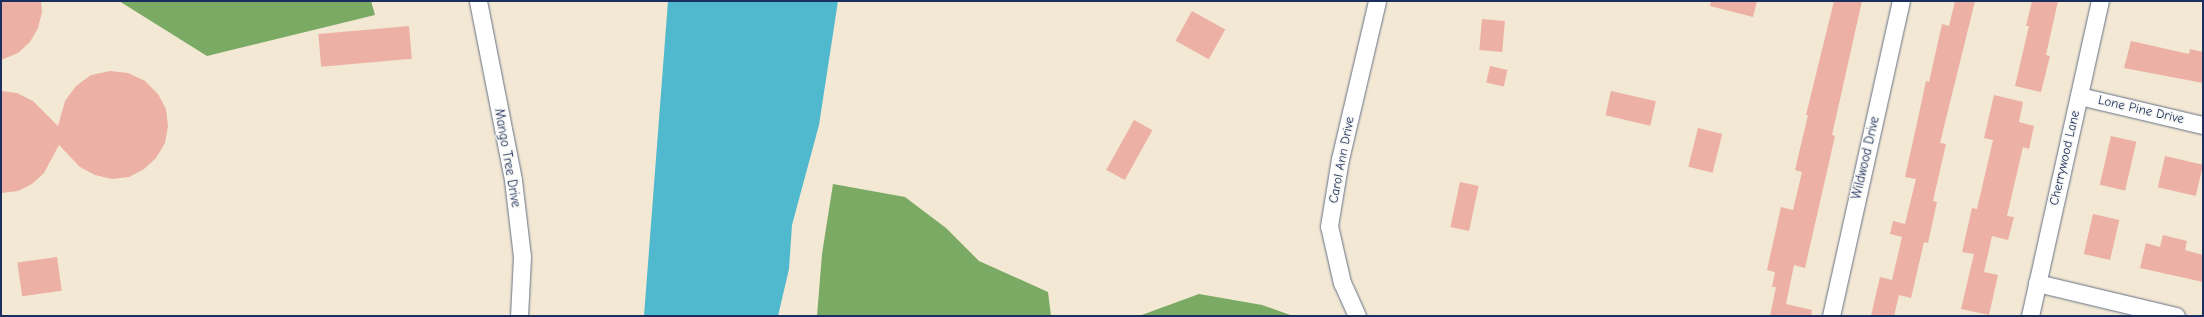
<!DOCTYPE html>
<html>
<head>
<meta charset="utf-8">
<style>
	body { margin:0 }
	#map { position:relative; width:2204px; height:317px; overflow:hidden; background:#f2e8d3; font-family:"Comic Neue",sans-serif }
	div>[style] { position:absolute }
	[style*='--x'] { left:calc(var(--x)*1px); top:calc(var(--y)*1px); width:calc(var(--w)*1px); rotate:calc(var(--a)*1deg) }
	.forest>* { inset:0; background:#7baa64 }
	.water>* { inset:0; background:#50b9ce }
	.building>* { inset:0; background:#edb0a5; transform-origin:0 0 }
	.roads { filter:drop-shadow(0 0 1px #667087) drop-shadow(0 0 1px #667087) }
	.street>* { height:17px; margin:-8.5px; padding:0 8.5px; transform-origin:8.5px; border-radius:8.5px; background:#fff }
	span { translate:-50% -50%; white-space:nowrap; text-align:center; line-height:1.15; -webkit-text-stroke:3px #f6f6f2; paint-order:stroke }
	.street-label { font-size:13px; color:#1b2f5e }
	.frame { position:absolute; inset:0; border:2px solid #1b2f5e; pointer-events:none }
</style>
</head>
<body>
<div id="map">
	<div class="forest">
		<i style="clip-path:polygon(119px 1px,371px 1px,375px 15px,207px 56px)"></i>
		<i style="clip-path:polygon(833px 184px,905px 197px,946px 228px,979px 261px,1048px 292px,1051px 316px,817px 316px,822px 254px)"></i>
		<i style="clip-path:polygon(1199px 294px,1262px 305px,1293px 316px,1139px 316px)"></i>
	</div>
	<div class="water">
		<i style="clip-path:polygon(668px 1px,838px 1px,819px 125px,792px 225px,789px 269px,778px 316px,644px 316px)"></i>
	</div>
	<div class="building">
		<i style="clip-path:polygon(1px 1px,41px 1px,42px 12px,38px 28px,30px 42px,18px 53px,1px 60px)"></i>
		<i style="clip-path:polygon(1711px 1px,1757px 1px,1753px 17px,1710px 6px)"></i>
		<i style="clip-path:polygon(1834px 1px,1862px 1px,1832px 135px,1835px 136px,1805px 268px,1794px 265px,1786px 304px,1812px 310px,1811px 316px,1770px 316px,1776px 287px,1772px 287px,1775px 272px,1767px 270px,1781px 207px,1793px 210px,1802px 172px,1795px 170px,1808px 115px,1806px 115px)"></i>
		<i style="clip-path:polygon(1955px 1px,1975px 1px,1940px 143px,1946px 144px,1933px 201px,1937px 202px,1928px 243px,1924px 242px,1911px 298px,1899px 295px,1894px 316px,1871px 316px,1880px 277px,1892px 280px,1902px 237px,1890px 234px,1893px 221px,1905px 224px,1916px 179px,1905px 177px,1917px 123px,1926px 81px,1929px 82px,1942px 24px,1949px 26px)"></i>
		<i style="clip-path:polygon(2032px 1px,2058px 1px,2046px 55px,2050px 56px,2041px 92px,2015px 86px,2029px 26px,2026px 26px)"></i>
		<i style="left:1192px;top:11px;width:38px;height:34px;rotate:29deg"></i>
		<i style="left:1482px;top:19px;width:23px;height:31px;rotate:5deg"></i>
		<i style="left:409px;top:26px;width:33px;height:91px;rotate:85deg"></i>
		<i style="clip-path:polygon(2131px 41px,2189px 54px,2190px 49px,2203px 52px,2203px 83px,2124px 68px)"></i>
		<i style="left:1490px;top:66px;width:18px;height:17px;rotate:13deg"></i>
		<i style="clip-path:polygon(110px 71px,128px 73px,145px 81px,158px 94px,166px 109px,168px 126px,165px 143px,156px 158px,144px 169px,129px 177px,112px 179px,95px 175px,80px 167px,59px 145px,44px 173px,32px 184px,18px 191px,1px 193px,1px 91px,17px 93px,33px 101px,58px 126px,65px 101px,76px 86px,91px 75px)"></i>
		<i style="left:1611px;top:91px;width:46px;height:25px;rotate:13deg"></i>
		<i style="clip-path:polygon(1994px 95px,2023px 102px,2019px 122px,2034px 126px,2029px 149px,2023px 147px,2007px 216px,2014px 217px,2008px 240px,1992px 236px,1984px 272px,1998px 275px,1989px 315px,1961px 309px,1974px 254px,1962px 252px,1972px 208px,1977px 209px,1993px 140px,1984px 138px)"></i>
		<i style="left:1134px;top:120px;width:21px;height:57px;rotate:29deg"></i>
		<i style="left:1698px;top:128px;width:25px;height:40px;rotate:14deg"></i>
		<i style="left:2111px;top:136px;width:26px;height:50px;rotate:13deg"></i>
		<i style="left:2165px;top:156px;width:39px;height:32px;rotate:13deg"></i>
		<i style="left:1460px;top:182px;width:19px;height:46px;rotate:12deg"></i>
		<i style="left:2093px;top:214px;width:27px;height:41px;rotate:13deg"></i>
		<i style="clip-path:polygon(2163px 235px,2187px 241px,2185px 250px,2203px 255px,2203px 282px,2140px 268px,2146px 243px,2160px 247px)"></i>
		<i style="left:57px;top:257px;width:34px;height:40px;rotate:82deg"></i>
	</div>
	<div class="roads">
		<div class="street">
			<i style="--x:478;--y:1;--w:182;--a:78.9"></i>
			<i style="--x:513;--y:180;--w:78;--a:83.3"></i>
			<i style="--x:522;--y:257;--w:59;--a:92.9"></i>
			<i style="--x:2079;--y:96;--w:127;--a:13.2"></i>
			<i style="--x:2037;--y:283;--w:143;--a:13.4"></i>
			<i style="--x:1357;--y:316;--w:36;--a:-114"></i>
			<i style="--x:1342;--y:283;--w:58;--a:-102.8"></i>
			<i style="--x:1329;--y:226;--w:68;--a:-80.7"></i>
			<i style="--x:1340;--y:159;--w:162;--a:-76.8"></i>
			<i style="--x:1831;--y:316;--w:323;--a:-77.5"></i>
			<i style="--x:2030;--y:316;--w:323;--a:-77.5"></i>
		</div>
	</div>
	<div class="street-label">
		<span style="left:2141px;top:110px;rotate:13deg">Lone Pine Drive</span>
		<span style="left:507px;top:158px;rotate:80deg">Mango Tree Drive</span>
		<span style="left:1866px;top:158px;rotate:-77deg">Wildwood Drive</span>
		<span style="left:2065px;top:158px;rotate:-77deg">Cherrywood Lane</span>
		<span style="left:1342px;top:160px;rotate:-79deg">Carol Ann Drive</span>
	</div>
	<div class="frame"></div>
</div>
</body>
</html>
